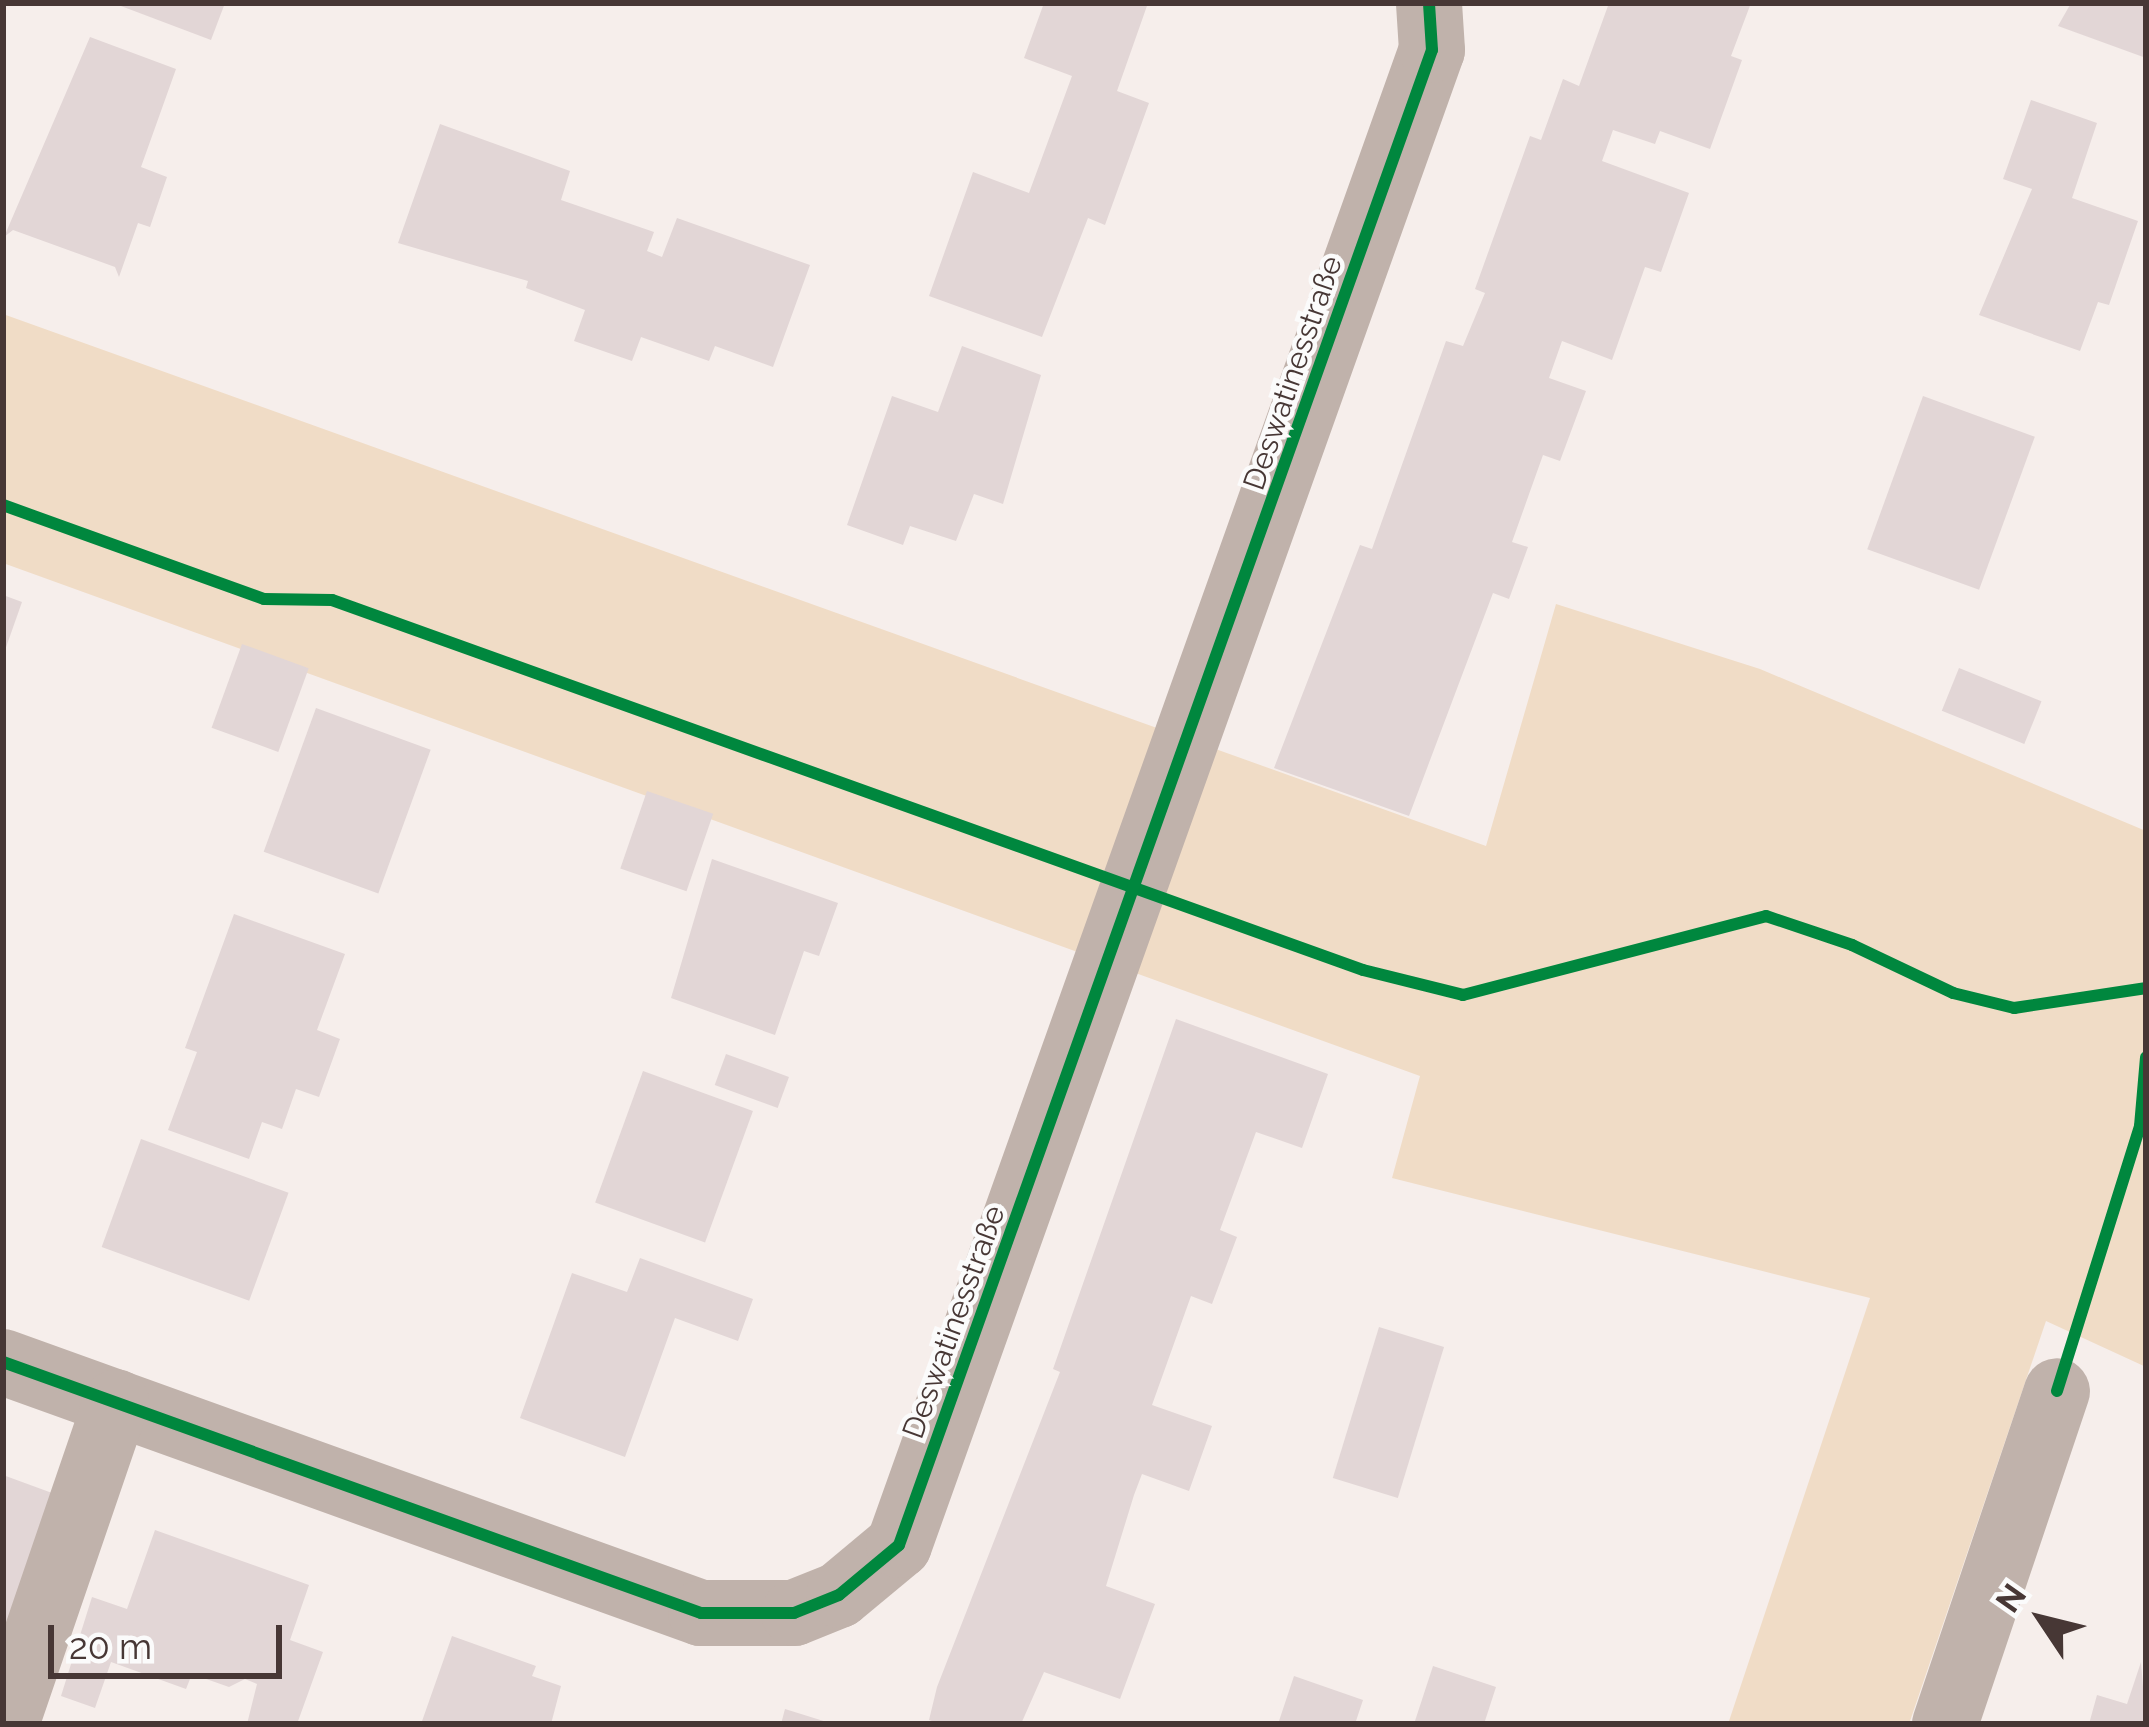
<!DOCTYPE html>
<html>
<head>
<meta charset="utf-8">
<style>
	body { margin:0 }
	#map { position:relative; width:2149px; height:1727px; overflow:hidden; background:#f6eeeb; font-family:Raleway,sans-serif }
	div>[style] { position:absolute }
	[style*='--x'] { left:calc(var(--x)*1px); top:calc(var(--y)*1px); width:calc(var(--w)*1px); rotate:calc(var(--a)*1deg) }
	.green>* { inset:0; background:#f0dcc6 }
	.building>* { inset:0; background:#e2d6d6; transform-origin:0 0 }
	.minor>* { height:66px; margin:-33px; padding:0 33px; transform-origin:33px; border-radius:33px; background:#c0b2ab }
	.cycleway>* { height:12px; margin:-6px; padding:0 6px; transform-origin:6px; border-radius:6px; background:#00873e }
	span { translate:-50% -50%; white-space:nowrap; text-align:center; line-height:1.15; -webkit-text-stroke:9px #fbfbfb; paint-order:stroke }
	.street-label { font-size:30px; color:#473735 }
	.frame { position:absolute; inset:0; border:6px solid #473735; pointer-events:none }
	.north { position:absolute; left:1981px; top:1559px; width:120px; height:120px; -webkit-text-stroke:9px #fbfbfb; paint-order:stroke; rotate:305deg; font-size:33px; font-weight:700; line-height:48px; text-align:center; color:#473735 }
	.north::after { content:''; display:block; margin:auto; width:42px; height:54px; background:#473735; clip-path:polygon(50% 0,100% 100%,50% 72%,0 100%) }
	.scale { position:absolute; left:48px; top:1625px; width:234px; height:54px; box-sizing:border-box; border:6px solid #473735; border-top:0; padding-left:15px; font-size:36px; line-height:42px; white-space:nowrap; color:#473735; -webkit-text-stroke:9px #fbfbfb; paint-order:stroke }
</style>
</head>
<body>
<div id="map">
	<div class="green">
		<i style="clip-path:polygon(3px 314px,1486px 846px,1556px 604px,1760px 669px,2146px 831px,2146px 1367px,2046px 1321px,1909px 1724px,1728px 1724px,1870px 1298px,1392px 1178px,1420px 1076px,3px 563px)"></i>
	</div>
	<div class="building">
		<i style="clip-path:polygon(113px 3px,225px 3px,211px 40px)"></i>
		<i style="clip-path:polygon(1044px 3px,1148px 3px,1117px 91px,1149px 103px,1105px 225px,1088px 218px,1042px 337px,929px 296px,973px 172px,1029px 193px,1072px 76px,1024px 58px)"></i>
		<i style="clip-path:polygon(1609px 3px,1751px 3px,1731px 56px,1742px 60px,1710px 149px,1660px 131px,1655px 144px,1613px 130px,1602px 161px,1689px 193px,1661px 272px,1645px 267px,1612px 360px,1562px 341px,1549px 378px,1586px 391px,1560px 461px,1543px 455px,1512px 542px,1528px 547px,1509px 599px,1493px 593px,1409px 816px,1274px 768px,1360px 545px,1372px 549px,1446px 341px,1463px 346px,1485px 293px,1475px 289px,1530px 136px,1541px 140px,1563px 79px,1579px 86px)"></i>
		<i style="clip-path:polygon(2071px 3px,2146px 3px,2146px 58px,2058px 26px)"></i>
		<i style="clip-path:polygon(90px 37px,176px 69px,141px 167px,167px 177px,150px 227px,138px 223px,119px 277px,115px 267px,13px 230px,4px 237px)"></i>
		<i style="clip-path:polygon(2031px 100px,2097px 123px,2072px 198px,2138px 221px,2109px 305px,2098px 302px,2080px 351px,1979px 315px,2032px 189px,2003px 179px)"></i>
		<i style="clip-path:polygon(440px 124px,570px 171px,561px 200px,654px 232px,647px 251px,662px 257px,677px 218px,810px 265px,773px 367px,715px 346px,709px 361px,641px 337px,632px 361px,574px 341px,585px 310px,526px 288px,528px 281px,398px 243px)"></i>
		<i style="clip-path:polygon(962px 346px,1041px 375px,1003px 504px,974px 494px,956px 541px,910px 526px,903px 545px,847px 525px,892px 396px,938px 412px)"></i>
		<i style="left:1923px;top:396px;width:119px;height:163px;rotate:20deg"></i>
		<i style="clip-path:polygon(3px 595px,22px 602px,4px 653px,3px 653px)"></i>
		<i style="left:242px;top:644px;width:71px;height:89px;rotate:20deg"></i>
		<i style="left:1959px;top:668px;width:89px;height:46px;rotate:22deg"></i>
		<i style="left:316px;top:708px;width:122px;height:153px;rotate:20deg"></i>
		<i style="left:647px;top:791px;width:70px;height:82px;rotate:19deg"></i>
		<i style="clip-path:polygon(712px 859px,838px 903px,819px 956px,804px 951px,775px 1035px,671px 998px)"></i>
		<i style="clip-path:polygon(234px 914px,345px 954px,317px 1030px,340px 1039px,319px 1097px,296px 1089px,282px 1129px,262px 1122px,249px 1159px,168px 1130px,197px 1052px,185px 1048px)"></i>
		<i style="clip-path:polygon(1176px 1019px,1328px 1074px,1302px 1148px,1256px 1132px,1220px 1230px,1237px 1237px,1212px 1304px,1191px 1296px,1152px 1405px,1212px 1426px,1189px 1491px,1142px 1474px,1134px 1495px,1106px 1586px,1155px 1604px,1120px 1699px,1044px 1672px,1021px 1724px,941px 1724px,929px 1720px,937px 1687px,1060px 1372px,1053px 1369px)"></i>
		<i style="left:726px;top:1054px;width:67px;height:33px;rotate:20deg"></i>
		<i style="left:643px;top:1071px;width:117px;height:140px;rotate:20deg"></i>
		<i style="left:141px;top:1139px;width:157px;height:115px;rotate:20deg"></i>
		<i style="clip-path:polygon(640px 1258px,753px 1299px,738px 1341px,675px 1318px,625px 1457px,520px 1418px,572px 1273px,627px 1292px)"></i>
		<i style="left:1379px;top:1327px;width:68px;height:158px;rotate:17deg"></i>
		<i style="clip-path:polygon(3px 1475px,63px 1497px,3px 1637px)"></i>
		<i style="clip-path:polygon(155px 1530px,309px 1585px,290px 1640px,323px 1652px,297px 1724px,247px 1724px,257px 1684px,245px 1679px,229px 1687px,192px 1674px,186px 1689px,111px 1662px,95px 1708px,61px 1696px,92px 1597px,127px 1609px)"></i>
		<i style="clip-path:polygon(452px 1636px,536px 1666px,532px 1676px,561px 1686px,551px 1724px,421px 1724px)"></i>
		<i style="clip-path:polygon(2141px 1662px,2146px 1724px,2089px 1724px,2097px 1695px,2127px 1704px)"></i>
		<i style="clip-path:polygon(1433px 1666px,1496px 1687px,1484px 1724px,1414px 1724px)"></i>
		<i style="clip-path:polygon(1294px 1676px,1363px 1700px,1355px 1724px,1278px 1724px)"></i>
		<i style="clip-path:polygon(785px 1709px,830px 1723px,830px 1724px,781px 1724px)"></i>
	</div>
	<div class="minor">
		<i style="--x:3;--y:1362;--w:742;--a:19.78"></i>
		<i style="--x:701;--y:1613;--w:93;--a:0"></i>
		<i style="--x:794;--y:1613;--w:48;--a:-21.8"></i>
		<i style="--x:839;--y:1595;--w:78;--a:-39.8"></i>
		<i style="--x:899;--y:1545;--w:1587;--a:-70.38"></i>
		<i style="--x:1432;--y:50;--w:47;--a:-93.7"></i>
		<i style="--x:6;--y:1724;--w:340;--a:-71.1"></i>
		<i style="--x:1945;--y:1724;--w:351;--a:-71.4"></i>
	</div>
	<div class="cycleway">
		<i style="--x:3;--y:505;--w:277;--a:19.8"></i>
		<i style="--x:264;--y:599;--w:68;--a:0.8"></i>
		<i style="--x:332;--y:600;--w:1095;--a:19.74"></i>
		<i style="--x:1363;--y:970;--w:103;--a:14"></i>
		<i style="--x:1463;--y:995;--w:313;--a:-14.6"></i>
		<i style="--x:1766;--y:916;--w:91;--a:18.6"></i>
		<i style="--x:1852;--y:945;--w:112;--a:25.4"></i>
		<i style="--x:1953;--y:993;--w:63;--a:13.8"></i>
		<i style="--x:2014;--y:1008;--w:134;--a:-8.6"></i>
		<i style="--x:3;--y:1362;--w:742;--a:19.78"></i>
		<i style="--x:701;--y:1613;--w:93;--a:0"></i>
		<i style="--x:794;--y:1613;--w:48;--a:-21.8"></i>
		<i style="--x:839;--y:1595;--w:78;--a:-39.8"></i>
		<i style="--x:899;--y:1545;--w:1587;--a:-70.38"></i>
		<i style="--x:1432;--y:50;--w:47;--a:-93.7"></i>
		<i style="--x:2057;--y:1391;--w:278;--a:-72.6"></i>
		<i style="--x:2140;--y:1126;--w:69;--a:-85"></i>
	</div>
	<div class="street-label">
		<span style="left:1293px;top:373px;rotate:-71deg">Deswatinesstraße</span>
		<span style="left:954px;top:1322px;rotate:-70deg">Deswatinesstraße</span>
	</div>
	<div class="frame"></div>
	<div class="north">N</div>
	<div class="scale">20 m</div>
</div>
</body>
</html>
